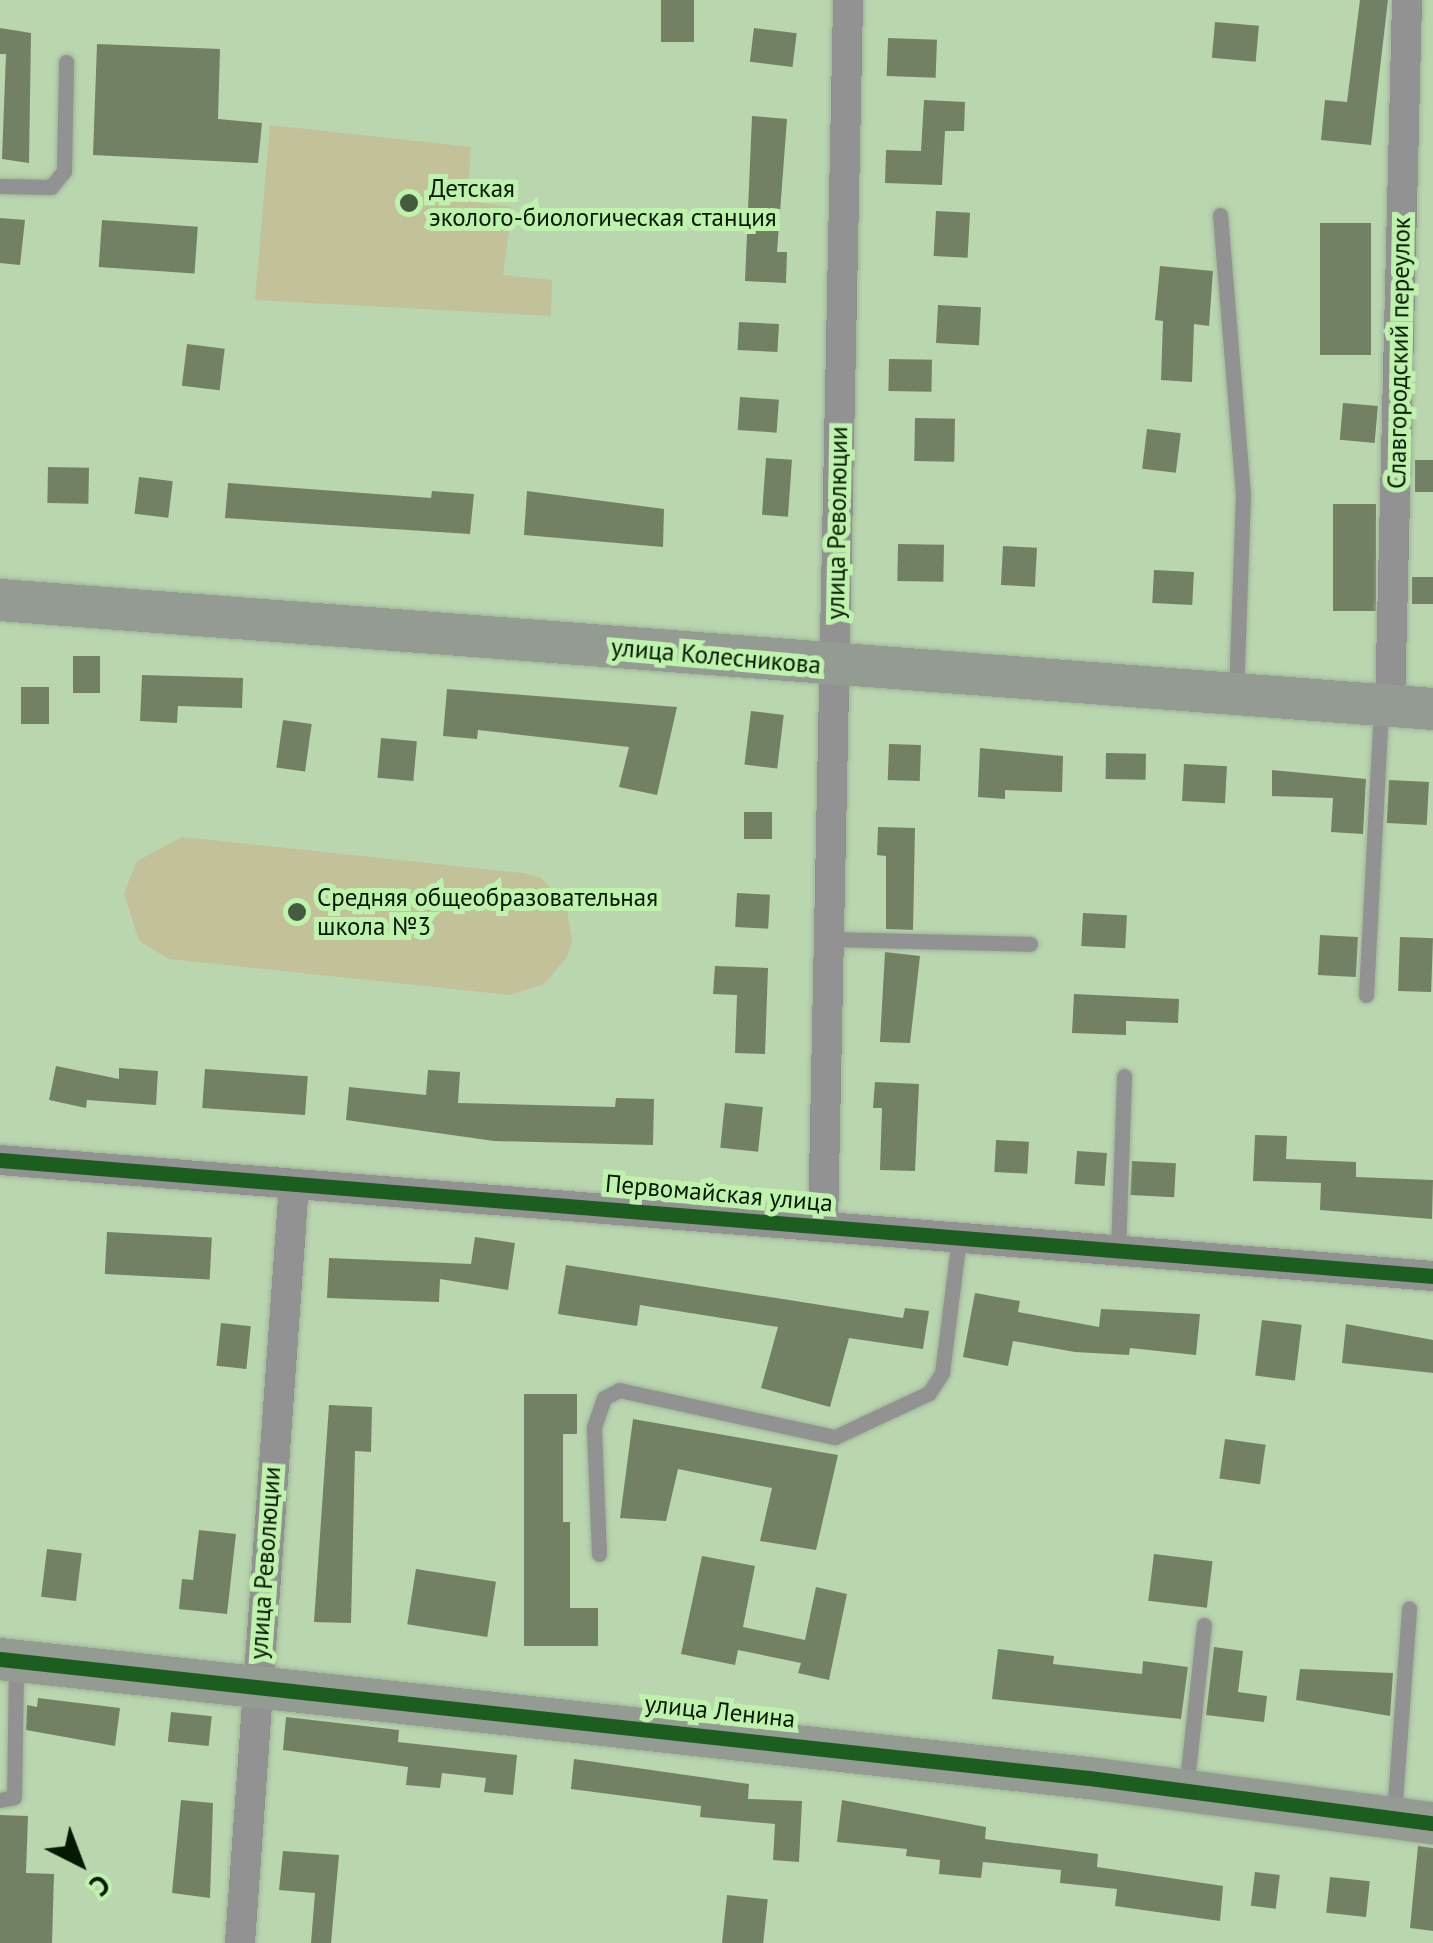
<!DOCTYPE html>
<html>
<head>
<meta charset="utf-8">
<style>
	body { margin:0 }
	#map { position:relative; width:1433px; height:1943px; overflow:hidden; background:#b9d6af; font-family:"PT Sans",sans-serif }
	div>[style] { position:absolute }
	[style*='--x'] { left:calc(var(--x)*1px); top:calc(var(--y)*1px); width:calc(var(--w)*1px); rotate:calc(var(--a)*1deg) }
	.green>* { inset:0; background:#c3c199 }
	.building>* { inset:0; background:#728163; transform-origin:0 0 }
	.roads { filter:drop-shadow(0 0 2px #9eb497) drop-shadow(0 0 2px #9eb497) }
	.lane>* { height:15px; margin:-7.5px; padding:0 7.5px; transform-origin:7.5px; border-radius:7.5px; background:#939293 }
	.street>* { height:30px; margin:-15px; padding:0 15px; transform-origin:15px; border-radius:15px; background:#939293 }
	.secondary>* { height:42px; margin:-21px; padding:0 21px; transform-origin:21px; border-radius:21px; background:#949b93 }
	.cycleway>* { height:15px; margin:-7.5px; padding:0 7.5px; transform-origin:7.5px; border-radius:7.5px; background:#1b5e20 }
	.dots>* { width:28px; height:28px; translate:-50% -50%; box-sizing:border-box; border:5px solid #bef2ad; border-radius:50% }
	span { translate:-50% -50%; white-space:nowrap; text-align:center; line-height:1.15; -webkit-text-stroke:10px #bef2ad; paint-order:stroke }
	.poi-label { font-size:25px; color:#061902 }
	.left { translate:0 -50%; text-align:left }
	.street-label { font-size:25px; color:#061902 }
	.north { position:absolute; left:30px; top:1813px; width:100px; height:100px; -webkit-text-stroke:8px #bef2ad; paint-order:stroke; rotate:138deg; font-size:28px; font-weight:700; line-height:40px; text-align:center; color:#061902 }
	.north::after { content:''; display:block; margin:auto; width:35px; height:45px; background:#061902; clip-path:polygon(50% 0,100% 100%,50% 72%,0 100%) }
</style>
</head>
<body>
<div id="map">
	<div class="green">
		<i style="clip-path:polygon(270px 125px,471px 147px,467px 201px,512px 207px,503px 275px,552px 280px,551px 316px,255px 300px)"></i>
		<i style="clip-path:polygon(182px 837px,523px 873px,541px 878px,566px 904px,572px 940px,567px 957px,544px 984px,510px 995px,169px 959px,139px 941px,124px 893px,137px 861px)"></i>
	</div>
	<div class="building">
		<i style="left:661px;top:0;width:33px;height:42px"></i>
		<i style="clip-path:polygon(1360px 0,1388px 0,1371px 145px,1321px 140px,1325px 100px,1347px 102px)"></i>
		<i style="left:1215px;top:22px;width:44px;height:36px;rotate:5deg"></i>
		<i style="clip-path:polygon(0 28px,31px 33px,29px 163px,2px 159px,6px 54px,0 54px)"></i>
		<i style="left:754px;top:28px;width:43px;height:34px;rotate:7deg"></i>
		<i style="left:888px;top:38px;width:49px;height:38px;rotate:2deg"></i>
		<i style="clip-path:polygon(97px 44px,220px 49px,218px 119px,262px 123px,258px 163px,93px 155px)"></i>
		<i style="clip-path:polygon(924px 100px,965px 102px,964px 131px,945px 131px,942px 185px,885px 183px,886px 150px,921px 151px)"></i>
		<i style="clip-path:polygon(752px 116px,787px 119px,777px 252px,787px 252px,786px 283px,745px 281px)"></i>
		<i style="left:936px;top:211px;width:34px;height:45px;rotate:3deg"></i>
		<i style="clip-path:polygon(0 218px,25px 220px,20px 265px,0 263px)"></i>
		<i style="left:102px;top:220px;width:96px;height:47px;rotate:4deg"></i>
		<i style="left:1320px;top:223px;width:51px;height:132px"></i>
		<i style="clip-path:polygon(1160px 266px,1213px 271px,1209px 326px,1194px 324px,1192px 382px,1161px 380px,1163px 321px,1155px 320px)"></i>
		<i style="left:938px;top:305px;width:43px;height:38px;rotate:3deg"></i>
		<i style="left:739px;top:322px;width:40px;height:28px;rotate:3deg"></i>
		<i style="left:187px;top:344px;width:38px;height:42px;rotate:7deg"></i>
		<i style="left:889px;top:359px;width:43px;height:32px;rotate:1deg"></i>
		<i style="left:740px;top:397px;width:39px;height:33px;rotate:4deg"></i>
		<i style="left:1343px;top:403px;width:35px;height:37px;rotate:5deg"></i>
		<i style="left:915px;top:418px;width:40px;height:43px;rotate:1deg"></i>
		<i style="left:1147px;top:429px;width:34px;height:40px;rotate:7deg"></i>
		<i style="left:766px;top:458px;width:26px;height:57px;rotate:4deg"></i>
		<i style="left:1415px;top:460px;width:18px;height:32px"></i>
		<i style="left:48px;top:467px;width:41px;height:36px;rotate:1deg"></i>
		<i style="left:139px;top:477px;width:34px;height:37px;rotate:7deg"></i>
		<i style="clip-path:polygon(228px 483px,431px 498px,432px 491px,474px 494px,470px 534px,225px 518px)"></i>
		<i style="clip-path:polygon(527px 491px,664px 509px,663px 547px,524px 535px)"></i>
		<i style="left:1333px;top:504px;width:43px;height:107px"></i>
		<i style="left:898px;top:544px;width:46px;height:37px;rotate:1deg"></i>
		<i style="left:1003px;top:546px;width:34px;height:39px;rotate:3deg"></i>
		<i style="left:1154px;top:570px;width:40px;height:33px;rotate:3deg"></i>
		<i style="left:1412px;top:577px;width:21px;height:27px"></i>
		<i style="left:73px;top:656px;width:27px;height:37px"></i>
		<i style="clip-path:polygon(142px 675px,243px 678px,242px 708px,178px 706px,177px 723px,140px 721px)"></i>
		<i style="left:21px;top:687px;width:28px;height:37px"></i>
		<i style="clip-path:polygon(447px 689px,677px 707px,657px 795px,619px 787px,629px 747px,478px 730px,477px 739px,443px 736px)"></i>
		<i style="left:751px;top:711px;width:33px;height:54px;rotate:7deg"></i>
		<i style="left:283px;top:720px;width:29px;height:48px;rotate:8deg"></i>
		<i style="left:381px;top:738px;width:36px;height:40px;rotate:5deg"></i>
		<i style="left:889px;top:744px;width:32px;height:36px;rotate:2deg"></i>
		<i style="clip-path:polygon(980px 748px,1063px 756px,1062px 792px,1005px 790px,1005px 799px,978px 797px)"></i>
		<i style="left:1106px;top:753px;width:40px;height:26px;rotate:1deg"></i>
		<i style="left:1184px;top:764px;width:43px;height:37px;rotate:3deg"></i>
		<i style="clip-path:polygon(1272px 770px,1366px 779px,1363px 834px,1331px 832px,1333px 798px,1272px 796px)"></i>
		<i style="left:1389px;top:780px;width:40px;height:43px;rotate:3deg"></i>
		<i style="left:744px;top:812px;width:28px;height:27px"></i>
		<i style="clip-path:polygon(878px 827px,915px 828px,913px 930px,886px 929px,886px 856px,877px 855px)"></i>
		<i style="left:737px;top:893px;width:33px;height:34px;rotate:3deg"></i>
		<i style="left:1083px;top:913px;width:44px;height:33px;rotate:3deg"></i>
		<i style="left:1320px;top:935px;width:38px;height:40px;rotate:3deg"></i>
		<i style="left:1400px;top:937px;width:33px;height:54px;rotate:2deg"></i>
		<i style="clip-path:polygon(885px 952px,920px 956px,910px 1043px,880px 1042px)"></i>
		<i style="clip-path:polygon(715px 966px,768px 968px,765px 1054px,735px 1053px,737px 995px,713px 994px)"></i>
		<i style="clip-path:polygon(1074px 994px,1179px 999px,1178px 1023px,1126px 1021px,1126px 1035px,1072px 1033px)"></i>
		<i style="clip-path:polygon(56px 1066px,119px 1079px,119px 1068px,158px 1071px,156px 1105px,87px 1100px,86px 1108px,49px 1100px)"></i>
		<i style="left:205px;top:1069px;width:103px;height:39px;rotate:4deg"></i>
		<i style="clip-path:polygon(428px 1070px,460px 1072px,458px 1103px,615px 1107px,616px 1098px,654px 1099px,653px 1145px,494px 1141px,346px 1120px,349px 1087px,426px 1095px)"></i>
		<i style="clip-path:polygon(875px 1082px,919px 1084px,915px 1171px,880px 1170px,882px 1108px,873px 1108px)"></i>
		<i style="left:725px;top:1103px;width:38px;height:45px;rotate:6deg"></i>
		<i style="clip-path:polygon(1255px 1135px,1287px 1136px,1286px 1159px,1356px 1162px,1356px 1177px,1433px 1180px,1432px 1219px,1320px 1210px,1321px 1183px,1253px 1181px)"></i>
		<i style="left:996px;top:1140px;width:33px;height:32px;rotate:3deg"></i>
		<i style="left:1077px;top:1151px;width:30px;height:33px;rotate:4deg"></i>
		<i style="left:1132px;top:1161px;width:44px;height:34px;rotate:3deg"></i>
		<i style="left:107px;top:1232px;width:105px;height:42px;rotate:3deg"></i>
		<i style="clip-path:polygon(475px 1237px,515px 1243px,508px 1290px,440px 1279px,439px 1302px,327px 1298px,329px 1258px,471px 1264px)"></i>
		<i style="clip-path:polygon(566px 1265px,903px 1318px,905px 1308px,929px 1311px,923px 1349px,849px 1338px,830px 1407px,761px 1388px,778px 1327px,640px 1305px,637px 1326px,558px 1314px)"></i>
		<i style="clip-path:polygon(975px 1293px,1020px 1301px,1018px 1312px,1099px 1327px,1101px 1309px,1200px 1314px,1196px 1355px,1130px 1348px,1129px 1355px,1075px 1352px,1013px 1341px,1008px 1366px,963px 1357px)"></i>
		<i style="left:1262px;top:1320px;width:40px;height:56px;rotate:7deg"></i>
		<i style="left:221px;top:1323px;width:30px;height:43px;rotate:6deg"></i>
		<i style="clip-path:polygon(1346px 1324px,1433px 1340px,1433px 1373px,1342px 1363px)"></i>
		<i style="clip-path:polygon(524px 1394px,577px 1394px,577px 1434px,563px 1434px,563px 1522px,570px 1522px,570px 1608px,598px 1608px,598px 1646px,524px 1646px)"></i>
		<i style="clip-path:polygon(329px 1405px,372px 1407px,371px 1452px,355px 1451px,351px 1623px,314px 1622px)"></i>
		<i style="clip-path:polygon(633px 1419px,838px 1455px,816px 1550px,760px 1541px,772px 1488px,678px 1469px,666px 1521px,620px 1518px)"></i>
		<i style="left:1225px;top:1439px;width:41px;height:40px;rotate:8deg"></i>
		<i style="clip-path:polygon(199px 1530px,236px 1534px,227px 1614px,179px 1609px,182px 1579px,193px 1580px)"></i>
		<i style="left:47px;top:1549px;width:35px;height:48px;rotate:7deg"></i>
		<i style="left:1154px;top:1554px;width:59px;height:47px;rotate:7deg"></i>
		<i style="clip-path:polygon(702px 1556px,755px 1566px,743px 1627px,805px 1640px,816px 1587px,847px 1594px,829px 1680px,798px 1673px,801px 1663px,738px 1650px,735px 1665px,681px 1654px)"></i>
		<i style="left:416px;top:1569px;width:81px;height:56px;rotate:9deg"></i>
		<i style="clip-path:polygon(1214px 1647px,1243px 1651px,1238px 1692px,1267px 1696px,1264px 1722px,1206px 1715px)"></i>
		<i style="clip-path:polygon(998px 1649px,1054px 1656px,1053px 1664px,1142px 1674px,1143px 1661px,1188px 1667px,1181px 1719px,992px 1699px)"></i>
		<i style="clip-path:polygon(1300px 1669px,1393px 1673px,1390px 1716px,1296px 1700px)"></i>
		<i style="clip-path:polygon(38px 1698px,120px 1708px,115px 1746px,26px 1730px,27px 1705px,37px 1707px)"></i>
		<i style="left:171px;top:1712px;width:41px;height:30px;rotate:6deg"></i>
		<i style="clip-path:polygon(286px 1717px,399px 1730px,398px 1742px,517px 1755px,513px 1795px,484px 1792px,486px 1778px,442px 1773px,440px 1788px,406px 1785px,408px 1767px,283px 1750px)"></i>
		<i style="clip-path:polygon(574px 1759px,749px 1784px,748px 1799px,802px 1801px,799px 1862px,773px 1860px,775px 1824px,700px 1817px,701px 1806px,571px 1789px)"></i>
		<i style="clip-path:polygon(181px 1800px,213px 1803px,210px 1898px,172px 1893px)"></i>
		<i style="clip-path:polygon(842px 1800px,986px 1827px,985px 1839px,1098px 1854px,1097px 1867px,1223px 1886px,1220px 1921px,1115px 1906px,1117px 1889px,1060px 1883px,1061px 1870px,983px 1862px,981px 1878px,939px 1874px,940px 1860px,906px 1856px,907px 1849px,837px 1842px)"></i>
		<i style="clip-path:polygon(0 1815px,28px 1816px,26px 1873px,54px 1874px,52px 1943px,0 1943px)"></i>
		<i style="clip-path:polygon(1418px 1846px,1433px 1848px,1433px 1931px,1410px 1928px)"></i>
		<i style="clip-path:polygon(283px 1851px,339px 1855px,331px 1943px,311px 1943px,315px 1893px,279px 1890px)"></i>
		<i style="left:1255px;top:1872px;width:25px;height:34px;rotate:7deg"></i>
		<i style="left:1330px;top:1877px;width:40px;height:36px;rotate:6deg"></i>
		<i style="left:727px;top:1895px;width:41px;height:48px;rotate:6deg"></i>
	</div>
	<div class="roads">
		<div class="lane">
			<i style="--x:0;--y:186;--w:51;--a:1.1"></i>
			<i style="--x:51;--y:187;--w:21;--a:-51"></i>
			<i style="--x:64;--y:171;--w:109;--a:-88.9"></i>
			<i style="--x:1220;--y:215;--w:280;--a:85.3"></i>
			<i style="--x:1243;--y:494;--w:196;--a:92"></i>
			<i style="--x:829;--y:939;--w:201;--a:1.4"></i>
			<i style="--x:1366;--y:995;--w:285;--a:-87"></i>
			<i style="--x:1118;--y:1250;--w:174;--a:-88"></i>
			<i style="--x:599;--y:1554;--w:127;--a:-92.3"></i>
			<i style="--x:594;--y:1427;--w:31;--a:-71"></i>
			<i style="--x:604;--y:1398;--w:17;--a:-28"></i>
			<i style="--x:619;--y:1390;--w:221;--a:12.3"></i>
			<i style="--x:835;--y:1437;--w:104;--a:-25.1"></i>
			<i style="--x:929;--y:1393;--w:24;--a:-57"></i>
			<i style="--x:942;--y:1373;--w:136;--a:-82.8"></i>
			<i style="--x:1186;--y:1790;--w:166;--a:-83.8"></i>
			<i style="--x:0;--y:1800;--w:14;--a:-12"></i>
			<i style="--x:14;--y:1797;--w:132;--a:-89.1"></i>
			<i style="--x:1394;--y:1814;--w:206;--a:-85.8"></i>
		</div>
		<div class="street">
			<i style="--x:1390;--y:706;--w:706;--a:-88.62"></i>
			<i style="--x:0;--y:1160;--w:1438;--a:4.63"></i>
			<i style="--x:823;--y:1227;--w:1227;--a:-88.83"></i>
			<i style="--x:240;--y:1943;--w:761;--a:-85.93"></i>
		</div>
		<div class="secondary">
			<i style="--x:0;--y:600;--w:1437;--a:4.35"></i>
			<i style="--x:0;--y:1659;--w:1095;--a:6.24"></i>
			<i style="--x:1089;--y:1778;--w:347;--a:7.5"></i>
		</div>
	</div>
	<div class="cycleway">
		<i style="--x:0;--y:1160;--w:1438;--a:4.63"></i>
		<i style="--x:0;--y:1659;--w:1095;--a:6.24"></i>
		<i style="--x:1089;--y:1778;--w:347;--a:7.5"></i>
	</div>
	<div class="dots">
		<i style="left:409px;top:203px;background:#455b3f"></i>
		<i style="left:297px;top:912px;background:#455b3f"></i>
	</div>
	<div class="poi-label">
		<span class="left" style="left:429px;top:203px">Детская<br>эколого-биологическая станция</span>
		<span class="left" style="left:317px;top:912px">Средняя общеобразовательная<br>школа №3</span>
	</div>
	<div class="street-label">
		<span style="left:1399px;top:353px;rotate:-89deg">Славгородский переулок</span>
		<span style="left:837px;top:523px;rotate:-89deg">улица Революции</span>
		<span style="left:716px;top:656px;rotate:5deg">улица Колесникова</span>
		<span style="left:719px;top:1193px;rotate:5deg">Первомайская улица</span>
		<span style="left:265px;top:1563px;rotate:-86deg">улица Революции</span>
		<span style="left:720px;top:1711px;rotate:6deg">улица Ленина</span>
	</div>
	<div class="north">С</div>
</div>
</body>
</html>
